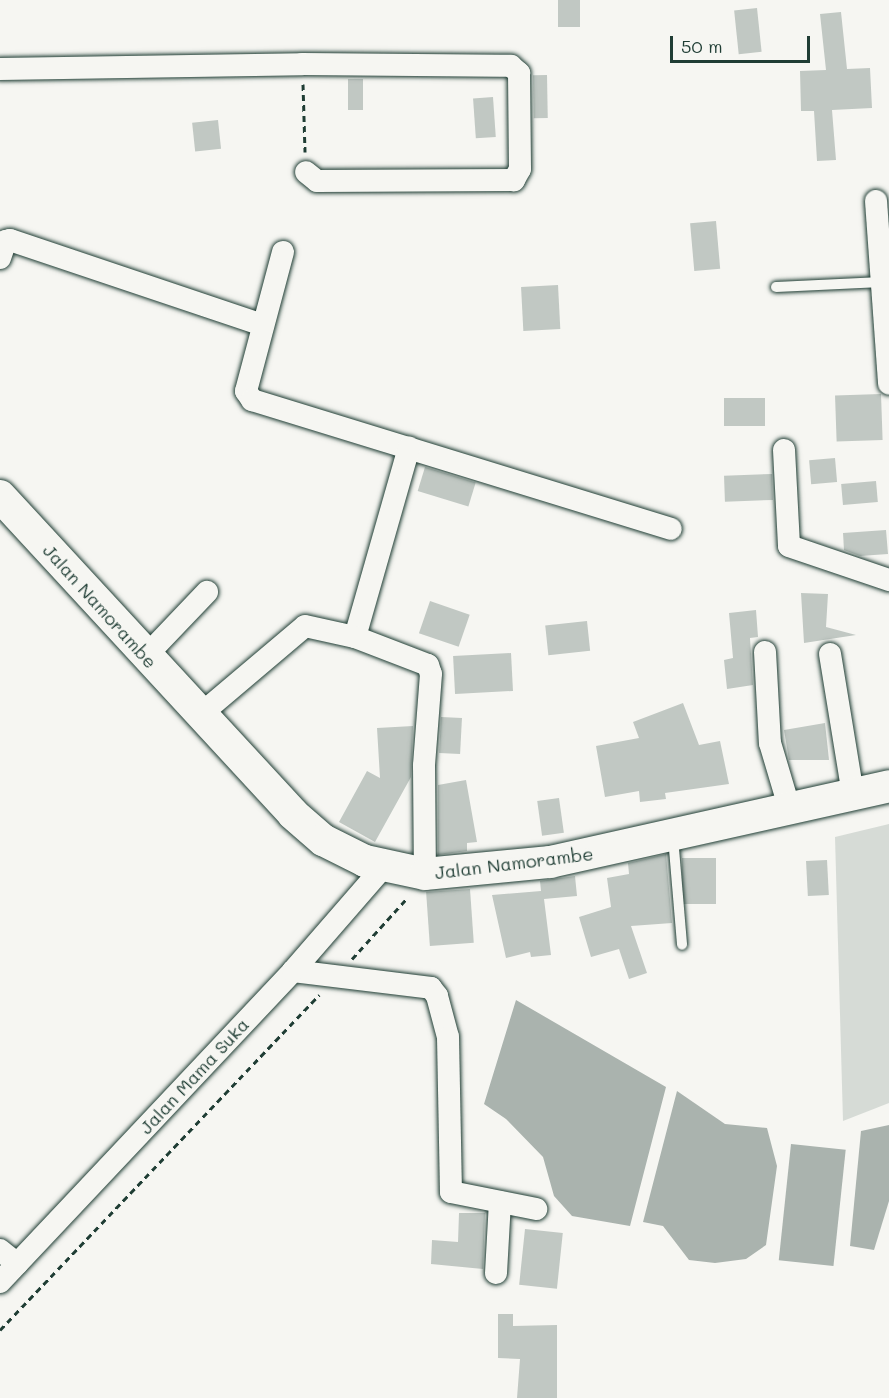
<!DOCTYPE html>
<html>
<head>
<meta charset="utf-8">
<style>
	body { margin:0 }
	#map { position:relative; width:889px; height:1398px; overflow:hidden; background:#f6f6f2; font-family:Mali,sans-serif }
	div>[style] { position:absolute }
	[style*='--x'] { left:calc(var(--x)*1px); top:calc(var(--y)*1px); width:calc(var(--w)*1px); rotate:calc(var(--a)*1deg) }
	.green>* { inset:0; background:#d6dbd6 }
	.water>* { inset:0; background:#aab3ae; transform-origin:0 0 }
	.building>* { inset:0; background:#c1c8c3; transform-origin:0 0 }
	.path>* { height:3px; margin-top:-1.5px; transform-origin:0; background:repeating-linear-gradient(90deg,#1f3d34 0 6px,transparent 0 10.5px) }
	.roads { filter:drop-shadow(0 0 2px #1f3d34) drop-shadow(0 0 2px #1f3d34) }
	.service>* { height:10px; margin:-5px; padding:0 5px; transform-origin:5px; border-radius:5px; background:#f6f6f2 }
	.minor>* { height:22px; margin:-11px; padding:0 11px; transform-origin:11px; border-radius:11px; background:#f6f6f2 }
	.secondary>* { height:32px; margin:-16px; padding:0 16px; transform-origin:16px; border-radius:16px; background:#f6f6f2 }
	span { translate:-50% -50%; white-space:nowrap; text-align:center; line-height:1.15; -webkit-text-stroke:5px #f6f6f2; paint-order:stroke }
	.street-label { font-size:18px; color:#1f3d34 }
	.scale { position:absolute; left:670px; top:36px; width:140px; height:27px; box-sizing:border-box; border:3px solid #1f3d34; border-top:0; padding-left:8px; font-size:18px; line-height:21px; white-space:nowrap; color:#1f3d34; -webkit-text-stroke:4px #f6f6f2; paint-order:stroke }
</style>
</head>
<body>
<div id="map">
	<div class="green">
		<i style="clip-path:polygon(889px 824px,889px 1103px,843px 1121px,835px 837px)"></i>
	</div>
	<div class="water">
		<i style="clip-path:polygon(516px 1000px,666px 1087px,630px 1226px,572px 1216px,554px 1196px,543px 1157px,506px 1119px,484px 1104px)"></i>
		<i style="clip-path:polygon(677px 1091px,725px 1124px,767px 1128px,777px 1166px,766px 1245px,746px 1259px,715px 1263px,689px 1260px,663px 1226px,643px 1222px)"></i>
		<i style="clip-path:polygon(889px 1125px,889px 1201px,874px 1250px,850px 1246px,861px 1131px)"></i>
		<i style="left:791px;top:1144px;width:55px;height:117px;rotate:6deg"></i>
	</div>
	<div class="building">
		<i style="left:558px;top:0;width:22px;height:27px"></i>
		<i style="left:757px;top:8px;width:44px;height:23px;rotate:84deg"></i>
		<i style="clip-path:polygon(841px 12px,847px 69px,870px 68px,872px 108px,832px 110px,836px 160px,817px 161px,814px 111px,801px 111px,800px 71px,826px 70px,820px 14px)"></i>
		<i style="left:547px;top:75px;width:43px;height:14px;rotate:89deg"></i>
		<i style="left:348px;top:79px;width:15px;height:31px"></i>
		<i style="left:493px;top:97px;width:40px;height:20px;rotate:86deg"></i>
		<i style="left:218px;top:120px;width:29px;height:26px;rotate:84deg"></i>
		<i style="left:716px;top:221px;width:48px;height:26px;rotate:85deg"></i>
		<i style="left:558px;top:285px;width:44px;height:37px;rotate:87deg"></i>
		<i style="left:881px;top:394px;width:46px;height:46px;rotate:88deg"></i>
		<i style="left:765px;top:398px;width:28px;height:41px;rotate:90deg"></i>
		<i style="left:835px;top:458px;width:24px;height:26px;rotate:85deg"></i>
		<i style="left:425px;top:467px;width:53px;height:25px;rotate:17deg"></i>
		<i style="left:772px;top:474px;width:26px;height:48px;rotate:88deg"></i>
		<i style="left:876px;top:481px;width:21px;height:35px;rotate:85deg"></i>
		<i style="clip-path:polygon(886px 530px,888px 554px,860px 556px,844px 550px,843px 533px)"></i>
		<i style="clip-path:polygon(801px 593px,828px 594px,826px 627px,856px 635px,804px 643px)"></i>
		<i style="left:430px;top:601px;width:42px;height:34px;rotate:19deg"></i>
		<i style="clip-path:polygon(756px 610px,758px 637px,750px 638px,753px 685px,727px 689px,724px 660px,733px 658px,729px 613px)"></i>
		<i style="left:587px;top:621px;width:30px;height:42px;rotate:84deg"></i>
		<i style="left:511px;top:653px;width:38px;height:58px;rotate:87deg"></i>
		<i style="clip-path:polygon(683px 703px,699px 745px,720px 741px,729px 784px,665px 793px,666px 799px,640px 802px,639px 791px,605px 797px,596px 746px,639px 738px,633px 722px)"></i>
		<i style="left:441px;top:717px;width:21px;height:36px;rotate:3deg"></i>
		<i style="clip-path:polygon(825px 723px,829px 760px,789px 760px,784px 730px)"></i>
		<i style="clip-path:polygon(413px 726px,411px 777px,375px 842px,339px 822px,367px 771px,380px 778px,377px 728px)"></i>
		<i style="clip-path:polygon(466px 780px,477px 842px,467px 843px,467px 851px,438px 855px,438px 785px)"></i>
		<i style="left:559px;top:798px;width:35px;height:22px;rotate:82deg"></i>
		<i style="clip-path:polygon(666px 854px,672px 923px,631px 926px,647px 973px,629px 979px,619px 949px,591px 957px,579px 917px,611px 907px,607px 878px,629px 874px,628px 863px)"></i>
		<i style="left:682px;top:858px;width:34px;height:46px"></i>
		<i style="left:827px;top:860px;width:35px;height:21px;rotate:87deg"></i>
		<i style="clip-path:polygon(575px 876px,577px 896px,544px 899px,551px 955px,531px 957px,530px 952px,506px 958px,492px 895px,541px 891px,540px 881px)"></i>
		<i style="left:470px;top:889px;width:54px;height:44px;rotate:86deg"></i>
		<i style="clip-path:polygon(459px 1213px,485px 1213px,483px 1269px,431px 1264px,432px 1240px,458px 1242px)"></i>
		<i style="left:525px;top:1229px;width:38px;height:56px;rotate:6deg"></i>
		<i style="clip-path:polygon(498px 1314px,513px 1314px,513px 1326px,557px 1325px,557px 1398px,517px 1398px,520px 1359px,498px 1358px)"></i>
	</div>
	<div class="path">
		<i style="--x:303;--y:84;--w:68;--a:88.3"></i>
		<i style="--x:352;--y:959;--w:84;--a:-47.9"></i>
		<i style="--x:0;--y:1330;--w:463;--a:-46.4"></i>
	</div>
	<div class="roads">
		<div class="service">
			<i style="--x:776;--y:287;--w:106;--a:-2.7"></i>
			<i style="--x:673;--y:837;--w:108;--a:85.2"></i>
		</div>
		<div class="minor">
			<i style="--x:0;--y:69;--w:302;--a:-0.9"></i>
			<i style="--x:302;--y:64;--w:209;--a:0.5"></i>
			<i style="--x:511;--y:66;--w:11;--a:41"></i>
			<i style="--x:519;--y:73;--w:96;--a:89.4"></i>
			<i style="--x:520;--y:169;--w:13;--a:119"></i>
			<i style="--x:514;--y:180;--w:197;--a:179.7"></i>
			<i style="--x:317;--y:181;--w:14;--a:-141"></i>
			<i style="--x:876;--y:201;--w:183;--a:85.9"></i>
			<i style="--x:283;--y:252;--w:144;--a:104.9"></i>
			<i style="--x:246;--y:391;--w:11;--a:56"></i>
			<i style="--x:252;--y:400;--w:438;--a:17.1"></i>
			<i style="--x:0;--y:258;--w:18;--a:-71"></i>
			<i style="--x:6;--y:241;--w:4;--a:-14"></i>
			<i style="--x:10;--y:240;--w:267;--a:18.6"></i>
			<i style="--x:784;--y:450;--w:96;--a:87"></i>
			<i style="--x:789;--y:546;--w:106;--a:18.8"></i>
			<i style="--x:355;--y:637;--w:197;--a:-74.1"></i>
			<i style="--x:765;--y:652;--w:91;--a:86.9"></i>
			<i style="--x:770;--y:743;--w:70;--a:73.4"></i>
			<i style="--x:830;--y:654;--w:143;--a:80.7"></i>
			<i style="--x:145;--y:657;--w:90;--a:-46.4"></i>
			<i style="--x:201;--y:714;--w:136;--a:-40.2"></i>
			<i style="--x:305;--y:626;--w:51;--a:12.4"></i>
			<i style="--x:355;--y:637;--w:78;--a:21"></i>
			<i style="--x:428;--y:665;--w:9;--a:72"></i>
			<i style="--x:431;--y:674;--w:92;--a:94.4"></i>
			<i style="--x:424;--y:766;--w:108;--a:89.5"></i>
			<i style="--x:293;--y:971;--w:139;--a:7"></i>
			<i style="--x:431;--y:988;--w:10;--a:53"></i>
			<i style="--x:437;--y:996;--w:42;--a:75"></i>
			<i style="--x:448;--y:1037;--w:155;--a:88.9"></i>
			<i style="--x:451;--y:1192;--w:87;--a:11.3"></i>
			<i style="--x:0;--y:1250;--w:22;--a:39"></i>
			<i style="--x:496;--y:1273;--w:71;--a:-86.8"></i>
			<i style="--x:0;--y:1282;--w:427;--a:-46.7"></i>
			<i style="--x:293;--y:971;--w:140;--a:-49"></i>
		</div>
		<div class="secondary">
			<i style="--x:0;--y:496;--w:432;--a:47.3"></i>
			<i style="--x:293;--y:814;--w:40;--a:41"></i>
			<i style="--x:323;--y:840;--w:47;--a:26.6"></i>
			<i style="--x:365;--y:861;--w:61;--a:12.2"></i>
			<i style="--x:425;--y:874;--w:126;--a:-5.5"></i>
			<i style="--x:550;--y:862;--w:347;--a:-12.6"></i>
		</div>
	</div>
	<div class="street-label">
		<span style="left:100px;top:606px;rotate:48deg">Jalan Namorambe</span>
		<span style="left:514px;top:863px;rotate:-7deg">Jalan Namorambe</span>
		<span style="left:194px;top:1076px;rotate:-47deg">Jalan Mama Suka</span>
	</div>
	<div class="scale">50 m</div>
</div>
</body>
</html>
